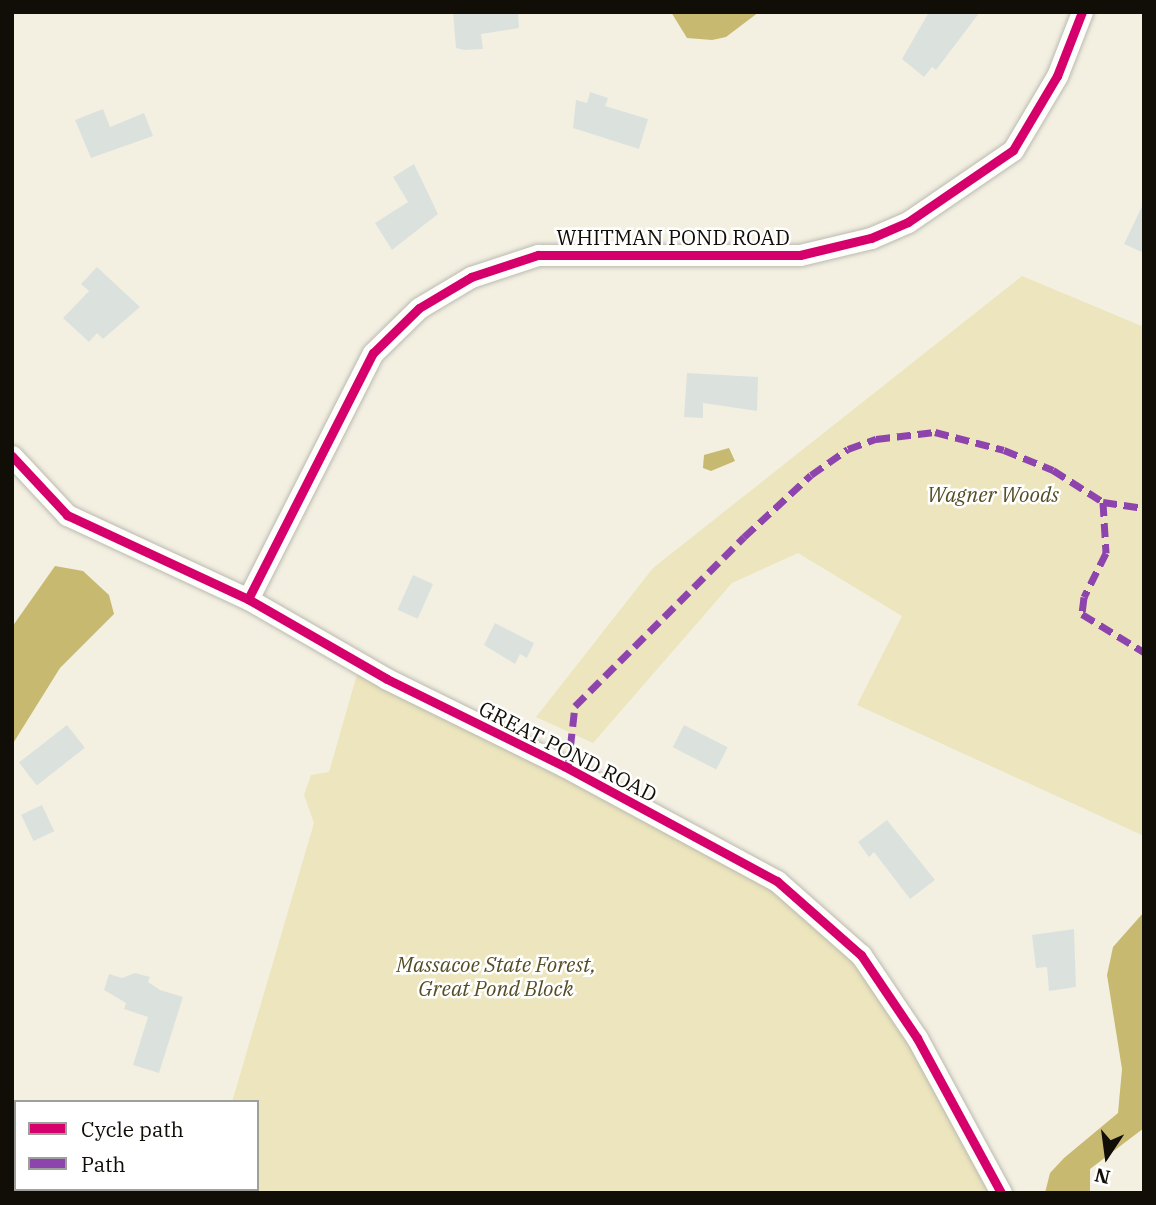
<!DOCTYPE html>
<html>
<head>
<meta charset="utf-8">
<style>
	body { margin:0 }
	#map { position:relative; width:1156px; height:1205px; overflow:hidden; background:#f3f0e2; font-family:"IBM Plex Serif",serif }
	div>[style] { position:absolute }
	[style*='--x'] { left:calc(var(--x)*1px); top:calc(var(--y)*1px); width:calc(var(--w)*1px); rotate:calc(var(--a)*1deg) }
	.green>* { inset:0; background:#ece5bd }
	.water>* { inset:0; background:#c7b970 }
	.building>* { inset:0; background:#dbe2de; transform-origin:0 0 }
	.roads { filter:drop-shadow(0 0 2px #bbbaaf) drop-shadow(0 0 2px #bbbaaf) }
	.minor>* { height:21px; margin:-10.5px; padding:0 10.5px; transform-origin:10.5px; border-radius:10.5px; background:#fdfdfb }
	.quiet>* { height:7px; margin-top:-3.5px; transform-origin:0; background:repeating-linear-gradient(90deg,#8e44ad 0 14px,transparent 0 21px) }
	.cycleway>* { height:9px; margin:-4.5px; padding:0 4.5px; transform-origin:4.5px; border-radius:4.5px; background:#d6006c }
	span { translate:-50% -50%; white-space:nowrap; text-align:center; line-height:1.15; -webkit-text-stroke:5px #fff; paint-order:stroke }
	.street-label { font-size:21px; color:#100e06 }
	.park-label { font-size:21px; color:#554e25; font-style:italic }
	.frame { position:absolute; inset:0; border:14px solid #100e06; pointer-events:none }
	.legend { position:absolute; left:14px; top:1100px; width:245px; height:91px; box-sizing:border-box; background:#fff; border:2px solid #9f9f9b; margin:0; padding:9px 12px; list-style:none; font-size:21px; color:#100e06 }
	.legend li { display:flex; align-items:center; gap:14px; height:35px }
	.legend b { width:35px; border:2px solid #9f9f9b }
	.north { position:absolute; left:1072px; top:1121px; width:70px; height:70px; -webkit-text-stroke:5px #fff; paint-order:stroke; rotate:193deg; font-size:19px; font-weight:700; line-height:28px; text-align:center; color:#100e06 }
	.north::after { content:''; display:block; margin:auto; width:24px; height:32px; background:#100e06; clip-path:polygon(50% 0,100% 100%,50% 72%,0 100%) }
</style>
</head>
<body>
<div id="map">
	<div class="green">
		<i style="clip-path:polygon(1022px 276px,1144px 327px,1144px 836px,857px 705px,902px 616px,798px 553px,732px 583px,593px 743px,536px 717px,653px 568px)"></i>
		<i style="clip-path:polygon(360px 664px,777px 881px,861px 955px,1001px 1193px,206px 1193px,257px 1189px,257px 1102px,232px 1102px,314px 823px,304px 795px,311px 775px,329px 772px)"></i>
		<i style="clip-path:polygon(12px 1136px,16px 1189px,123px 1193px,12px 1193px)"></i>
	</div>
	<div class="water">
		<i style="clip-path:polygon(671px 12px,759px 12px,726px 37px,712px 40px,687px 38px)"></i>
		<i style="clip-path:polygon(729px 448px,735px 461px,711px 471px,703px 468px,704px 455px)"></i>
		<i style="clip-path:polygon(55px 566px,83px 571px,109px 595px,114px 614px,60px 668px,12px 745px,12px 627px)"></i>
		<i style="clip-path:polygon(1144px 912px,1144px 1128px,1090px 1169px,1090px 1193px,1045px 1193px,1050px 1173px,1064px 1158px,1118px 1113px,1122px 1069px,1107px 975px,1113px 947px)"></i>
	</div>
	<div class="building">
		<i style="clip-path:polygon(453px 12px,518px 12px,519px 28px,481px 34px,483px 49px,464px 50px,456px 48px)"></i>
		<i style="clip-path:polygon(929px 12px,980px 12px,936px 70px,932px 67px,924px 77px,902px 59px)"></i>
		<i style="clip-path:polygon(590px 92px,608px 98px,605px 106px,648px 119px,639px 149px,573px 128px,576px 100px,587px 103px)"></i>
		<i style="clip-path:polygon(103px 109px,110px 127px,144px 113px,153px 136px,91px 158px,75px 120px)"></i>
		<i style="clip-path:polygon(414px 164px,438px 214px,392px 250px,375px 223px,408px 202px,393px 177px)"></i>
		<i style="clip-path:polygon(1144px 202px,1144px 253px,1124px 244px)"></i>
		<i style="clip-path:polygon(97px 267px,140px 307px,103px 339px,97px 333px,89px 342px,63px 318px,89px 291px,81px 284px)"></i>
		<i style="clip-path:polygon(687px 373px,758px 377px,757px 411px,703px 403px,703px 418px,684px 417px)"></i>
		<i style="left:413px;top:575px;width:22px;height:38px;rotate:24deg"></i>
		<i style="clip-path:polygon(495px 623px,534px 643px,527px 658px,520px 654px,515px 664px,484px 645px)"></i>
		<i style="left:67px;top:725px;width:29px;height:61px;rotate:52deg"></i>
		<i style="left:684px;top:725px;width:49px;height:25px;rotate:27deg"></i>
		<i style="left:42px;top:805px;width:29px;height:23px;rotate:65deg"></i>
		<i style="clip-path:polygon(887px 820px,935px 880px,910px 899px,874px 852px,869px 857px,858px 842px)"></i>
		<i style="clip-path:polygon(1074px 929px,1076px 987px,1049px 991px,1047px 967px,1036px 968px,1032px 935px)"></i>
		<i style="clip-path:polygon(135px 973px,150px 977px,148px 982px,160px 990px,183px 997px,159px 1073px,133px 1065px,148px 1017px,124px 1009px,126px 1003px,104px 990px,109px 974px,122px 978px)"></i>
	</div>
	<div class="roads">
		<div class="minor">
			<i style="--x:12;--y:456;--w:81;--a:47"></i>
			<i style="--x:67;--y:515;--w:200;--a:24.9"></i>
			<i style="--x:248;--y:599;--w:160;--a:29.9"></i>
			<i style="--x:387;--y:679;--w:197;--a:26.2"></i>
			<i style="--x:564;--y:766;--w:242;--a:28.4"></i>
			<i style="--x:777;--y:881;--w:112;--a:41.4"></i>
			<i style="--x:861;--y:955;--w:100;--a:56"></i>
			<i style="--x:917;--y:1038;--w:176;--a:61.5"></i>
			<i style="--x:248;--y:599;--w:276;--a:-63.1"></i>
			<i style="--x:373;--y:353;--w:64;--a:-44.4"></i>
			<i style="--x:419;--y:308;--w:61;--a:-30.8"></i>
			<i style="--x:471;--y:277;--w:71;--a:-18.2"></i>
			<i style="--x:538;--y:255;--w:262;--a:0"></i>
			<i style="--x:800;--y:255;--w:73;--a:-13.5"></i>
			<i style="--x:871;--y:238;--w:40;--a:-23.4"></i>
			<i style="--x:908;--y:222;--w:127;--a:-34.4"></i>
			<i style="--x:1013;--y:150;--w:86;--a:-59.3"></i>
			<i style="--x:1057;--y:76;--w:69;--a:-68.7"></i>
		</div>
	</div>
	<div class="quiet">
		<i style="--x:1103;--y:502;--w:51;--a:86.6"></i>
		<i style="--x:1106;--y:553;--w:49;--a:116.6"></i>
		<i style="--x:1084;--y:597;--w:17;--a:97"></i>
		<i style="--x:1082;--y:614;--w:73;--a:31.5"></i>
		<i style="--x:568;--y:768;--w:62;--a:-83.6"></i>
		<i style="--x:575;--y:706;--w:239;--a:-45"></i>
		<i style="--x:744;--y:537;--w:91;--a:-42.8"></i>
		<i style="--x:811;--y:475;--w:45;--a:-35.1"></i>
		<i style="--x:848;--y:449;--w:30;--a:-20"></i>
		<i style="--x:876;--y:439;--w:59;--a:-6.8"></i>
		<i style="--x:935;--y:432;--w:71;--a:14.6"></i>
		<i style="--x:1004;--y:450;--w:53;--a:22.2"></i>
		<i style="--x:1053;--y:470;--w:59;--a:32.6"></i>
		<i style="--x:1103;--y:502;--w:41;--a:8.3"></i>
	</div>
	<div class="cycleway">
		<i style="--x:12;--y:456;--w:81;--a:47"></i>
		<i style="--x:67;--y:515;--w:200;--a:24.9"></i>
		<i style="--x:248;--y:599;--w:160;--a:29.9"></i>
		<i style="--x:387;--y:679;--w:197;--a:26.2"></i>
		<i style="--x:564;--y:766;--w:242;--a:28.4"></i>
		<i style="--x:777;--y:881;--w:112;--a:41.4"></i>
		<i style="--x:861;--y:955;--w:100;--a:56"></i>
		<i style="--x:917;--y:1038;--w:176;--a:61.5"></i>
		<i style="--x:248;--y:599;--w:276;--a:-63.1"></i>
		<i style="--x:373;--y:353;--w:64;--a:-44.4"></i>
		<i style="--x:419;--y:308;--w:61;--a:-30.8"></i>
		<i style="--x:471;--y:277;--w:71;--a:-18.2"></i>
		<i style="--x:538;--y:255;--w:262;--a:0"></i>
		<i style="--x:800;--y:255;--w:73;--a:-13.5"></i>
		<i style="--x:871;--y:238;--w:40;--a:-23.4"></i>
		<i style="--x:908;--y:222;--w:127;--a:-34.4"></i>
		<i style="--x:1013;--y:150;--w:86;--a:-59.3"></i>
		<i style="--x:1057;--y:76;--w:69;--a:-68.7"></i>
	</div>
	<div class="street-label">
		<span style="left:673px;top:237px">WHITMAN POND ROAD</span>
		<span style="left:568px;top:751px;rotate:27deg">GREAT POND ROAD</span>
	</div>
	<div class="park-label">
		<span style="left:993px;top:494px">Wagner Woods</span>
		<span style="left:496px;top:976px">Massacoe State Forest,<br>Great Pond Block</span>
	</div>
	<div class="frame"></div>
	<ul class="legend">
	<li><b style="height:9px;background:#d6006c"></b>Cycle path</li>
	<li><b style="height:9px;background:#8e44ad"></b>Path</li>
	</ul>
	<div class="north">N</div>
</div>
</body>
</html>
